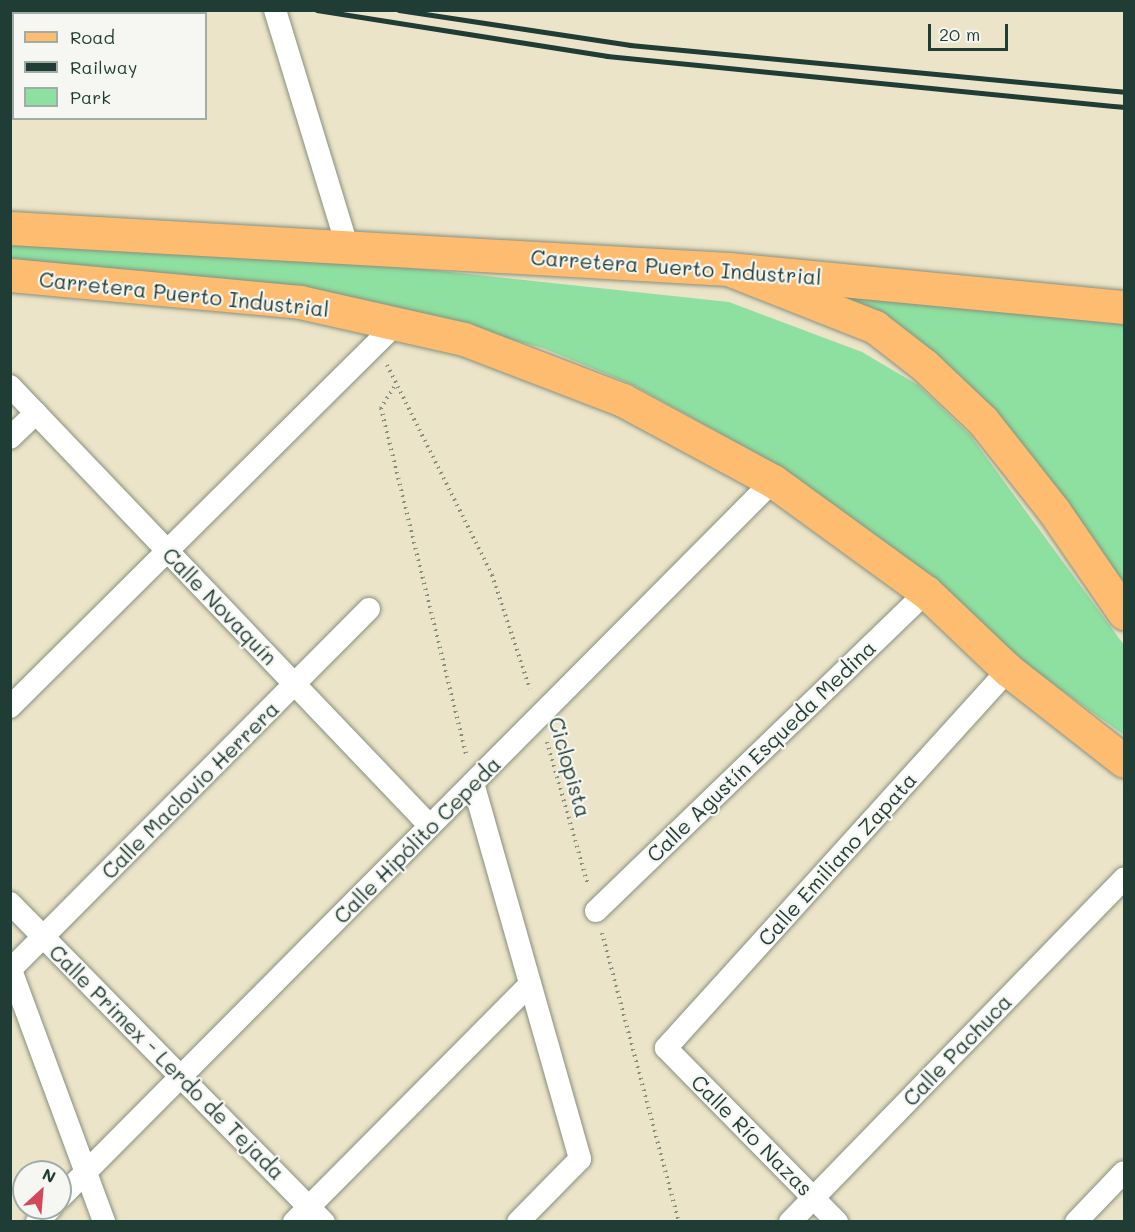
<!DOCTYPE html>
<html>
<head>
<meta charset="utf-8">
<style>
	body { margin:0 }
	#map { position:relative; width:1135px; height:1232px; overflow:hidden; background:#ece4c8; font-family:Mali,sans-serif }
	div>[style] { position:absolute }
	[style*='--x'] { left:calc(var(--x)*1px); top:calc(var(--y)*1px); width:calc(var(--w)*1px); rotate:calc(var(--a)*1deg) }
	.green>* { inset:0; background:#8ee0a1 }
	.path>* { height:4px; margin-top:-2px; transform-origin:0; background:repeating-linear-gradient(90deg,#86907e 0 1.5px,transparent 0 6px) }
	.roads { filter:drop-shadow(0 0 2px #86907e) drop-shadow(0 0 2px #86907e) }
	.minor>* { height:22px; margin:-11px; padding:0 11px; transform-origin:11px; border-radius:11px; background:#fff }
	.primary>* { height:33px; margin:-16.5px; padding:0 16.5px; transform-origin:16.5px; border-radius:16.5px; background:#febc70 }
	.trunk>* { height:33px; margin:-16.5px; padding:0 16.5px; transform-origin:16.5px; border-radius:16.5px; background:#febc70 }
	.rail>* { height:4.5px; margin:-2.25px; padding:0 2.25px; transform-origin:2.25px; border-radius:2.25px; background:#1f3d34 }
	span { translate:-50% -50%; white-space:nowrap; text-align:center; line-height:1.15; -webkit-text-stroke:4.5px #f6f6f2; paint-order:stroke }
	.street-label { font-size:21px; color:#1f3d34 }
	.frame { position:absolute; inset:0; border:12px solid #1f3d34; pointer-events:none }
	.legend { position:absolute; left:12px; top:12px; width:195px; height:108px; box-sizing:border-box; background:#f6f6f2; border:2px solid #a0aca6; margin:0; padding:8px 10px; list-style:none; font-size:18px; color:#1f3d34 }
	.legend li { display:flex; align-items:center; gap:12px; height:30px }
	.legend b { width:30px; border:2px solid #a0aca6 }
	.north { position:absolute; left:12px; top:1160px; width:60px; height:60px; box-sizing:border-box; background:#f6f6f2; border:2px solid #a0aca6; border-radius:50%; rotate:26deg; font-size:16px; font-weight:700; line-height:24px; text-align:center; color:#1f3d34 }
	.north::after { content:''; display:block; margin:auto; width:21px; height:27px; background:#d1495b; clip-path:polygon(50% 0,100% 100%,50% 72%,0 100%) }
	.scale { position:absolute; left:928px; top:24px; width:80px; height:27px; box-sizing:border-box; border:3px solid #1f3d34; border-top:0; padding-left:8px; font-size:18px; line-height:21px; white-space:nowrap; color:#1f3d34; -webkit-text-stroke:4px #f6f6f2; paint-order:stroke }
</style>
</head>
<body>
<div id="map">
	<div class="green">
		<i style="clip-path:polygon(10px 241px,348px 261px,729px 302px,862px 352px,918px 385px,970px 435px,1124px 645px,1124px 735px,1010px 653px,781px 467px,631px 384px,543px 348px,456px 325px,11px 267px)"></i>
		<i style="clip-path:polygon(838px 296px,1124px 323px,1124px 592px,1072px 516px)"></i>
	</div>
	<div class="path">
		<i style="--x:387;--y:365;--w:235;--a:63.4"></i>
		<i style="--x:492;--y:575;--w:120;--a:71.6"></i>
		<i style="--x:394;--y:387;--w:25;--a:122"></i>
		<i style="--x:381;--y:408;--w:357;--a:76.2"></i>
		<i style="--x:547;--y:742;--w:149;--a:74"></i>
		<i style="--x:602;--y:933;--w:299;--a:75.1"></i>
	</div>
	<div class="roads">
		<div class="minor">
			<i style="--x:275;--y:10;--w:246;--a:73"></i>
			<i style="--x:10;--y:386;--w:608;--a:46.33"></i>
			<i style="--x:10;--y:438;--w:36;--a:-44"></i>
			<i style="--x:10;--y:707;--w:544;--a:-44.78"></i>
			<i style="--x:473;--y:783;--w:391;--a:74.1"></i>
			<i style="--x:580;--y:1159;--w:88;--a:134.5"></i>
			<i style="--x:10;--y:903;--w:448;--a:45.5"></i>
			<i style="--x:596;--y:911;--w:459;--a:-44"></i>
			<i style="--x:10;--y:970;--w:509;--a:-45.16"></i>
			<i style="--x:11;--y:970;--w:269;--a:69.7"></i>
			<i style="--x:60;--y:1198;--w:1011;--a:-45.16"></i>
			<i style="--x:37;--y:1222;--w:20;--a:-45"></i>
			<i style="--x:294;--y:1222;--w:335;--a:-45.2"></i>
			<i style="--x:790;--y:1222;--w:479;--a:-45.8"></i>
			<i style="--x:837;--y:1222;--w:244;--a:-134.5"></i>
			<i style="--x:666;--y:1048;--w:510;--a:-47.86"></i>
			<i style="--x:1076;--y:1222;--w:69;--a:-46.2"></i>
		</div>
		<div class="primary">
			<i style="--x:10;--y:228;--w:719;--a:3.27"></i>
			<i style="--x:728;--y:269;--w:398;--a:5.5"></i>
			<i style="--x:10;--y:275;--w:291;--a:5.3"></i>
			<i style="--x:300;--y:302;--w:168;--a:12.7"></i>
			<i style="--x:464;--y:339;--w:170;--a:21"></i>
			<i style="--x:623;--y:400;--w:170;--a:28.4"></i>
			<i style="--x:773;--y:481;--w:189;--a:36"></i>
			<i style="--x:926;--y:592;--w:113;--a:43.6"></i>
			<i style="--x:1008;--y:670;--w:147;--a:38.1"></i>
		</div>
		<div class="trunk">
			<i style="--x:728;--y:269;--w:158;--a:21.5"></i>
			<i style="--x:875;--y:327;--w:62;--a:37.8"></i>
			<i style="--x:924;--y:365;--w:81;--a:43.5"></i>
			<i style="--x:983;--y:421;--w:115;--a:51.7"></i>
			<i style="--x:1054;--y:511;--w:124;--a:55.5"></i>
		</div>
	</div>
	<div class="rail">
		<i style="--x:317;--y:10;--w:294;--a:9"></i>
		<i style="--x:607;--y:56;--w:520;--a:5.63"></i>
		<i style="--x:399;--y:10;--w:234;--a:8.6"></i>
		<i style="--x:630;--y:45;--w:496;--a:5.4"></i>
	</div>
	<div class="street-label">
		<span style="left:676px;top:267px;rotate:4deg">Carretera Puerto Industrial</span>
		<span style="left:184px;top:294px;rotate:6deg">Carretera Puerto Industrial</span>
		<span style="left:220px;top:606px;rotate:46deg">Calle Novaquín</span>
		<span style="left:761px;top:751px;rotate:-44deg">Calle Agustín Esqueda Medina</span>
		<span style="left:570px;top:767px;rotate:74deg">Ciclopista</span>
		<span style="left:190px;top:790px;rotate:-45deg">Calle Maclovio Herrera</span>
		<span style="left:417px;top:840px;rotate:-45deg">Calle Hipólito Cepeda</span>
		<span style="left:837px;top:859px;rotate:-48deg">Calle Emiliano Zapata</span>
		<span style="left:957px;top:1050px;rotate:-46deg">Calle Pachuca</span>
		<span style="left:167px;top:1062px;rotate:45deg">Calle Primex - Lerdo de Tejada</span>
		<span style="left:752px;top:1135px;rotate:45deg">Calle Río Nazas</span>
	</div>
	<div class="frame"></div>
	<ul class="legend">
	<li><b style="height:8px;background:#febc70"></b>Road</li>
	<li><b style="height:8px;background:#1f3d34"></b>Railway</li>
	<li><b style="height:16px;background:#8ee0a1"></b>Park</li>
	</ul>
	<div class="north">N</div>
	<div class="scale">20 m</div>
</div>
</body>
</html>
